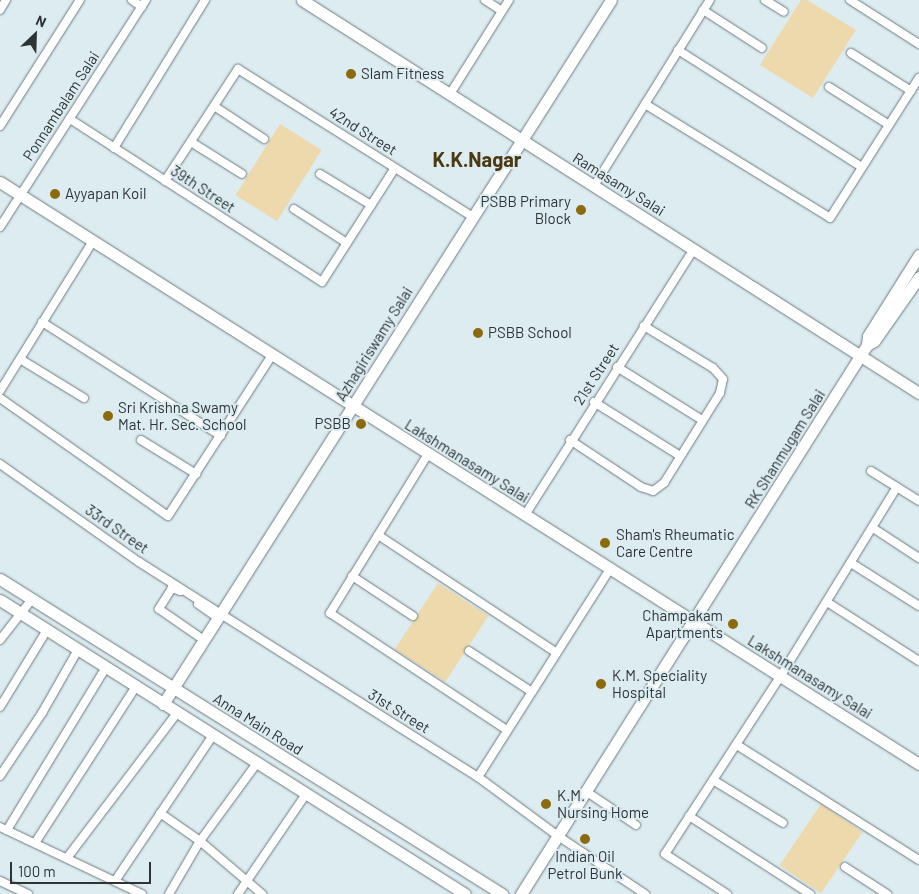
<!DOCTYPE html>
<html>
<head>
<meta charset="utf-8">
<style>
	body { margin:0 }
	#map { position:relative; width:919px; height:894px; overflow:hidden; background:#dcecf1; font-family:Barlow,sans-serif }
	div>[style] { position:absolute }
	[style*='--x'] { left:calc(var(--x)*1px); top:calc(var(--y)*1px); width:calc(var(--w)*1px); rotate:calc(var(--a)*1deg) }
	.green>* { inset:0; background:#edd9ac; transform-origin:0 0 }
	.roads { filter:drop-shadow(0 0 1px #6c7b7f) drop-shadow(0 0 1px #6c7b7f) }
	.street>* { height:8px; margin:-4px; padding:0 4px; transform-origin:4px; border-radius:4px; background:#fff }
	.secondary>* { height:11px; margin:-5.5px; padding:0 5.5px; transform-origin:5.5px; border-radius:5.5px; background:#fff }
	.dots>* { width:14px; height:14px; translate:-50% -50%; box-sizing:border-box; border:2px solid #dcecf1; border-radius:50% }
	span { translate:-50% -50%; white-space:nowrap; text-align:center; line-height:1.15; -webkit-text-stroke:4px #dcecf1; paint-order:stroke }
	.poi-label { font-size:15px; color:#2e3436 }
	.left { translate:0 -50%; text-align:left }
	.right { translate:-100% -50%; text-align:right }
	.street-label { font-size:15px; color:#2e3436 }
	.district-label { font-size:20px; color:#4a3a12; font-weight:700 }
	.north { position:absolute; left:10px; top:10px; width:50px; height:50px; -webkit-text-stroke:4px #dcecf1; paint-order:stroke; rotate:24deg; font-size:14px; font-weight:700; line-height:20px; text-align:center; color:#2e3436 }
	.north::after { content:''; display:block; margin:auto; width:18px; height:22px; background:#2e3436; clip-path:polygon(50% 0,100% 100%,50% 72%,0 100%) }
	.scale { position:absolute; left:10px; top:862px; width:141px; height:22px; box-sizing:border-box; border:2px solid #2e3436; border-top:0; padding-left:6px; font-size:15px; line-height:18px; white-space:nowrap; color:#2e3436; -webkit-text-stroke:4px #dcecf1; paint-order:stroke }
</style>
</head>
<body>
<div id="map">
	<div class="green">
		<i style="clip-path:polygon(801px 0,807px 0,856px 30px,813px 98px,760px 65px)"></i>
		<i style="left:280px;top:124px;width:49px;height:84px;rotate:32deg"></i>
		<i style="left:438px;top:583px;width:60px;height:79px;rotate:33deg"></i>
		<i style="left:821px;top:804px;width:50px;height:74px;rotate:34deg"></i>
	</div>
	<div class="roads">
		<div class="street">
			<i style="--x:132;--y:0;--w:12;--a:35"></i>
			<i style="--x:485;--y:0;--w:20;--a:33"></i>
			<i style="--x:765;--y:0;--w:22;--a:32"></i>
			<i style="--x:850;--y:0;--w:82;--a:32.5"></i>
			<i style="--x:0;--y:10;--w:12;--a:-59"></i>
			<i style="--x:703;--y:10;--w:70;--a:32.8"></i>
			<i style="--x:678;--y:50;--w:218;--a:32.5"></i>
			<i style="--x:851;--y:53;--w:71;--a:32.3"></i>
			<i style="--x:829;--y:87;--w:71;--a:32.3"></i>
			<i style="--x:450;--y:94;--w:111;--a:-57.9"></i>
			<i style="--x:645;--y:104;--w:217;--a:31.6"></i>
			<i style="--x:830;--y:218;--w:166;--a:-57.6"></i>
			<i style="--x:214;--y:106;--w:60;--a:33.4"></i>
			<i style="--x:70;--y:119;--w:300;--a:32.9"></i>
			<i style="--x:322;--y:282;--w:135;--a:-57.4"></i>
			<i style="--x:0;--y:126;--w:149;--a:-57.6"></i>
			<i style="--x:191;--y:142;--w:60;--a:32.1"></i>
			<i style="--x:114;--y:148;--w:174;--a:-58.4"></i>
			<i style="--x:320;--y:174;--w:60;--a:31.3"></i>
			<i style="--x:165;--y:181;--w:134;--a:-56.9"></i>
			<i style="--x:238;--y:69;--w:278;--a:32.2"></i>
			<i style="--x:594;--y:186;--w:219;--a:-58.1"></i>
			<i style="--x:294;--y:209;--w:63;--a:32.7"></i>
			<i style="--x:0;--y:227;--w:270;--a:-57.3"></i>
			<i style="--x:42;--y:322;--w:212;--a:32.5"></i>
			<i style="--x:20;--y:359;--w:75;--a:31.4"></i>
			<i style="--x:617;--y:367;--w:100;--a:31.9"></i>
			<i style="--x:0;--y:391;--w:176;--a:-58.2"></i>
			<i style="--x:0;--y:398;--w:205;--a:35.1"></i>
			<i style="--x:168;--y:516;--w:192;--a:-57.1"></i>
			<i style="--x:594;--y:402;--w:102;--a:32.1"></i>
			<i style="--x:141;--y:440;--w:65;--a:31.7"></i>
			<i style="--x:570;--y:440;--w:85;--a:33.5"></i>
			<i style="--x:641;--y:487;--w:13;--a:18"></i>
			<i style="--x:653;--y:491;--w:14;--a:-36"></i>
			<i style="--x:664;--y:483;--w:106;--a:-58.1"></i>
			<i style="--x:720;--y:393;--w:14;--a:-78"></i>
			<i style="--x:723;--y:379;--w:15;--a:-132"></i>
			<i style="--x:713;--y:368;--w:81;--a:-148.7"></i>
			<i style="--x:428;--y:454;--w:187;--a:121.6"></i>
			<i style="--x:330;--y:613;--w:212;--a:33.5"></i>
			<i style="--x:0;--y:464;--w:170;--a:35.2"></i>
			<i style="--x:139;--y:562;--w:401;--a:32.4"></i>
			<i style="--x:478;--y:777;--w:99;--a:36.4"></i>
			<i style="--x:558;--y:836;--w:105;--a:33.7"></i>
			<i style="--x:871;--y:471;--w:57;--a:32"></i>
			<i style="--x:525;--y:515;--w:315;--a:-57.6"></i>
			<i style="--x:873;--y:528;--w:55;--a:33.1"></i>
			<i style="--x:378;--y:535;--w:214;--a:33.4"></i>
			<i style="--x:851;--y:563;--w:80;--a:32.3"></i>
			<i style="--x:352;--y:576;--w:73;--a:33.3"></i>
			<i style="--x:180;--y:591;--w:9;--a:-159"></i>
			<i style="--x:172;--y:588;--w:25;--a:122"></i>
			<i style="--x:159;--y:609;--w:55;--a:34.6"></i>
			<i style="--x:827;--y:602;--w:109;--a:32.7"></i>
			<i style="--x:198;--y:604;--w:24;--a:35"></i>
			<i style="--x:0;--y:640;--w:52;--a:-52"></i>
			<i style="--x:469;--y:651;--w:75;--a:33.1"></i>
			<i style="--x:0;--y:707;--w:90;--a:-58.6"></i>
			<i style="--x:737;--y:745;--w:215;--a:32.3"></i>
			<i style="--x:0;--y:776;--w:76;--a:-56.3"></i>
			<i style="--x:42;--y:713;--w:73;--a:-60.3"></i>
			<i style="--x:478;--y:777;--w:246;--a:-57.6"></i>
			<i style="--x:713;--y:780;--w:82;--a:31.6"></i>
			<i style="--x:587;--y:792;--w:59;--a:34"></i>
			<i style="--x:160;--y:813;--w:49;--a:35"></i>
			<i style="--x:200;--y:841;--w:82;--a:40.5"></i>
			<i style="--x:689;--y:816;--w:144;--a:32.8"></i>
			<i style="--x:0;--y:827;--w:157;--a:25.3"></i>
			<i style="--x:7;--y:830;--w:191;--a:-58.7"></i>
			<i style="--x:35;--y:843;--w:187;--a:-57.2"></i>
			<i style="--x:67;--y:858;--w:182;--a:-52.8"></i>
			<i style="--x:845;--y:867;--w:50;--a:32.7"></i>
			<i style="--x:0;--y:881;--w:31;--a:25"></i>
			<i style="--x:115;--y:881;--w:176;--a:-56.1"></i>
			<i style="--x:169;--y:894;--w:61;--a:-59.7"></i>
			<i style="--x:200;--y:841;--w:97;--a:-53.8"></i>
			<i style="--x:238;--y:894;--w:121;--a:-55.8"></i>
			<i style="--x:727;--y:894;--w:74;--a:-147.2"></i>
			<i style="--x:665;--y:854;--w:211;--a:-57"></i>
			<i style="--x:780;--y:677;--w:223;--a:-58.4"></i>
		</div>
		<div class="secondary">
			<i style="--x:302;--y:0;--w:732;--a:32.5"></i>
			<i style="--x:0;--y:182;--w:1088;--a:32.35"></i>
			<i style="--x:867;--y:345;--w:9;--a:-84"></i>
			<i style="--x:868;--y:336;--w:96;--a:-57.8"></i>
			<i style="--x:0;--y:579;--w:593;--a:32.11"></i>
			<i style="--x:0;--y:600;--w:550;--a:32.3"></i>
			<i style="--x:163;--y:704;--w:834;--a:-57.53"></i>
			<i style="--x:521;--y:894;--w:649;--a:-57.78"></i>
			<i style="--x:867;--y:345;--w:8;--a:-30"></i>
			<i style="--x:874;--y:341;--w:78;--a:-54.9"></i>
		</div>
	</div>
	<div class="dots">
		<i style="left:351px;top:74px;background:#8c6b0d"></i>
		<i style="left:55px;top:194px;background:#8c6b0d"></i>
		<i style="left:581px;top:210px;background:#8c6b0d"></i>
		<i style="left:478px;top:333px;background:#8c6b0d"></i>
		<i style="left:108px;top:416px;background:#8c6b0d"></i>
		<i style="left:361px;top:424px;background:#8c6b0d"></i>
		<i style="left:605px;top:543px;background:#8c6b0d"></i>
		<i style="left:733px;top:624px;background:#8c6b0d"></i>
		<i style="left:601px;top:684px;background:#8c6b0d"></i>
		<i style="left:546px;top:804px;background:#8c6b0d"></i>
		<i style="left:585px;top:839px;background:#8c6b0d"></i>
	</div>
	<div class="poi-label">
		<span class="left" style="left:361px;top:74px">Slam Fitness</span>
		<span class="left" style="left:65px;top:194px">Ayyapan Koil</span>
		<span class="right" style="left:571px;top:210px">PSBB Primary<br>Block</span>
		<span class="left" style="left:488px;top:333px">PSBB School</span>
		<span class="left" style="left:118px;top:416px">Sri Krishna Swamy<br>Mat. Hr. Sec. School</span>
		<span class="right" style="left:351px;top:424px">PSBB</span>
		<span class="left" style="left:616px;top:543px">Sham's Rheumatic<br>Care Centre</span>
		<span class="right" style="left:723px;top:624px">Champakam<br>Apartments</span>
		<span class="left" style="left:612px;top:684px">K.M. Speciality<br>Hospital</span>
		<span class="left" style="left:557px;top:804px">K.M.<br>Nursing Home</span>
		<span style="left:585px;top:865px">Indian Oil<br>Petrol Bunk</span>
	</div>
	<div class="street-label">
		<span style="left:61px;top:106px;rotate:-57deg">Ponnambalam Salai</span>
		<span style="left:363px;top:131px;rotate:32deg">42nd Street</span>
		<span style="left:619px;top:184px;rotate:32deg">Ramasamy Salai</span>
		<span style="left:203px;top:189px;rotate:33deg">39th Street</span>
		<span style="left:374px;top:344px;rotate:-58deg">Azhagiriswamy Salai</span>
		<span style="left:596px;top:374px;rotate:-57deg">21st Street</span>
		<span style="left:785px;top:449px;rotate:-58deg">RK Shanmugam Salai</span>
		<span style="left:467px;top:461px;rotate:32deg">Lakshmanasamy Salai</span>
		<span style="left:117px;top:529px;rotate:35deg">33rd Street</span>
		<span style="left:810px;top:677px;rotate:32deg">Lakshmanasamy Salai</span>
		<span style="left:399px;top:711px;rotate:32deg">31st Street</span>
		<span style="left:258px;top:724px;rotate:32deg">Anna Main Road</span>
	</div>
	<div class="district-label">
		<span style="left:477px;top:159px">K.K.Nagar</span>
	</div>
	<div class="north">N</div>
	<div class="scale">100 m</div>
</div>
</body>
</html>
